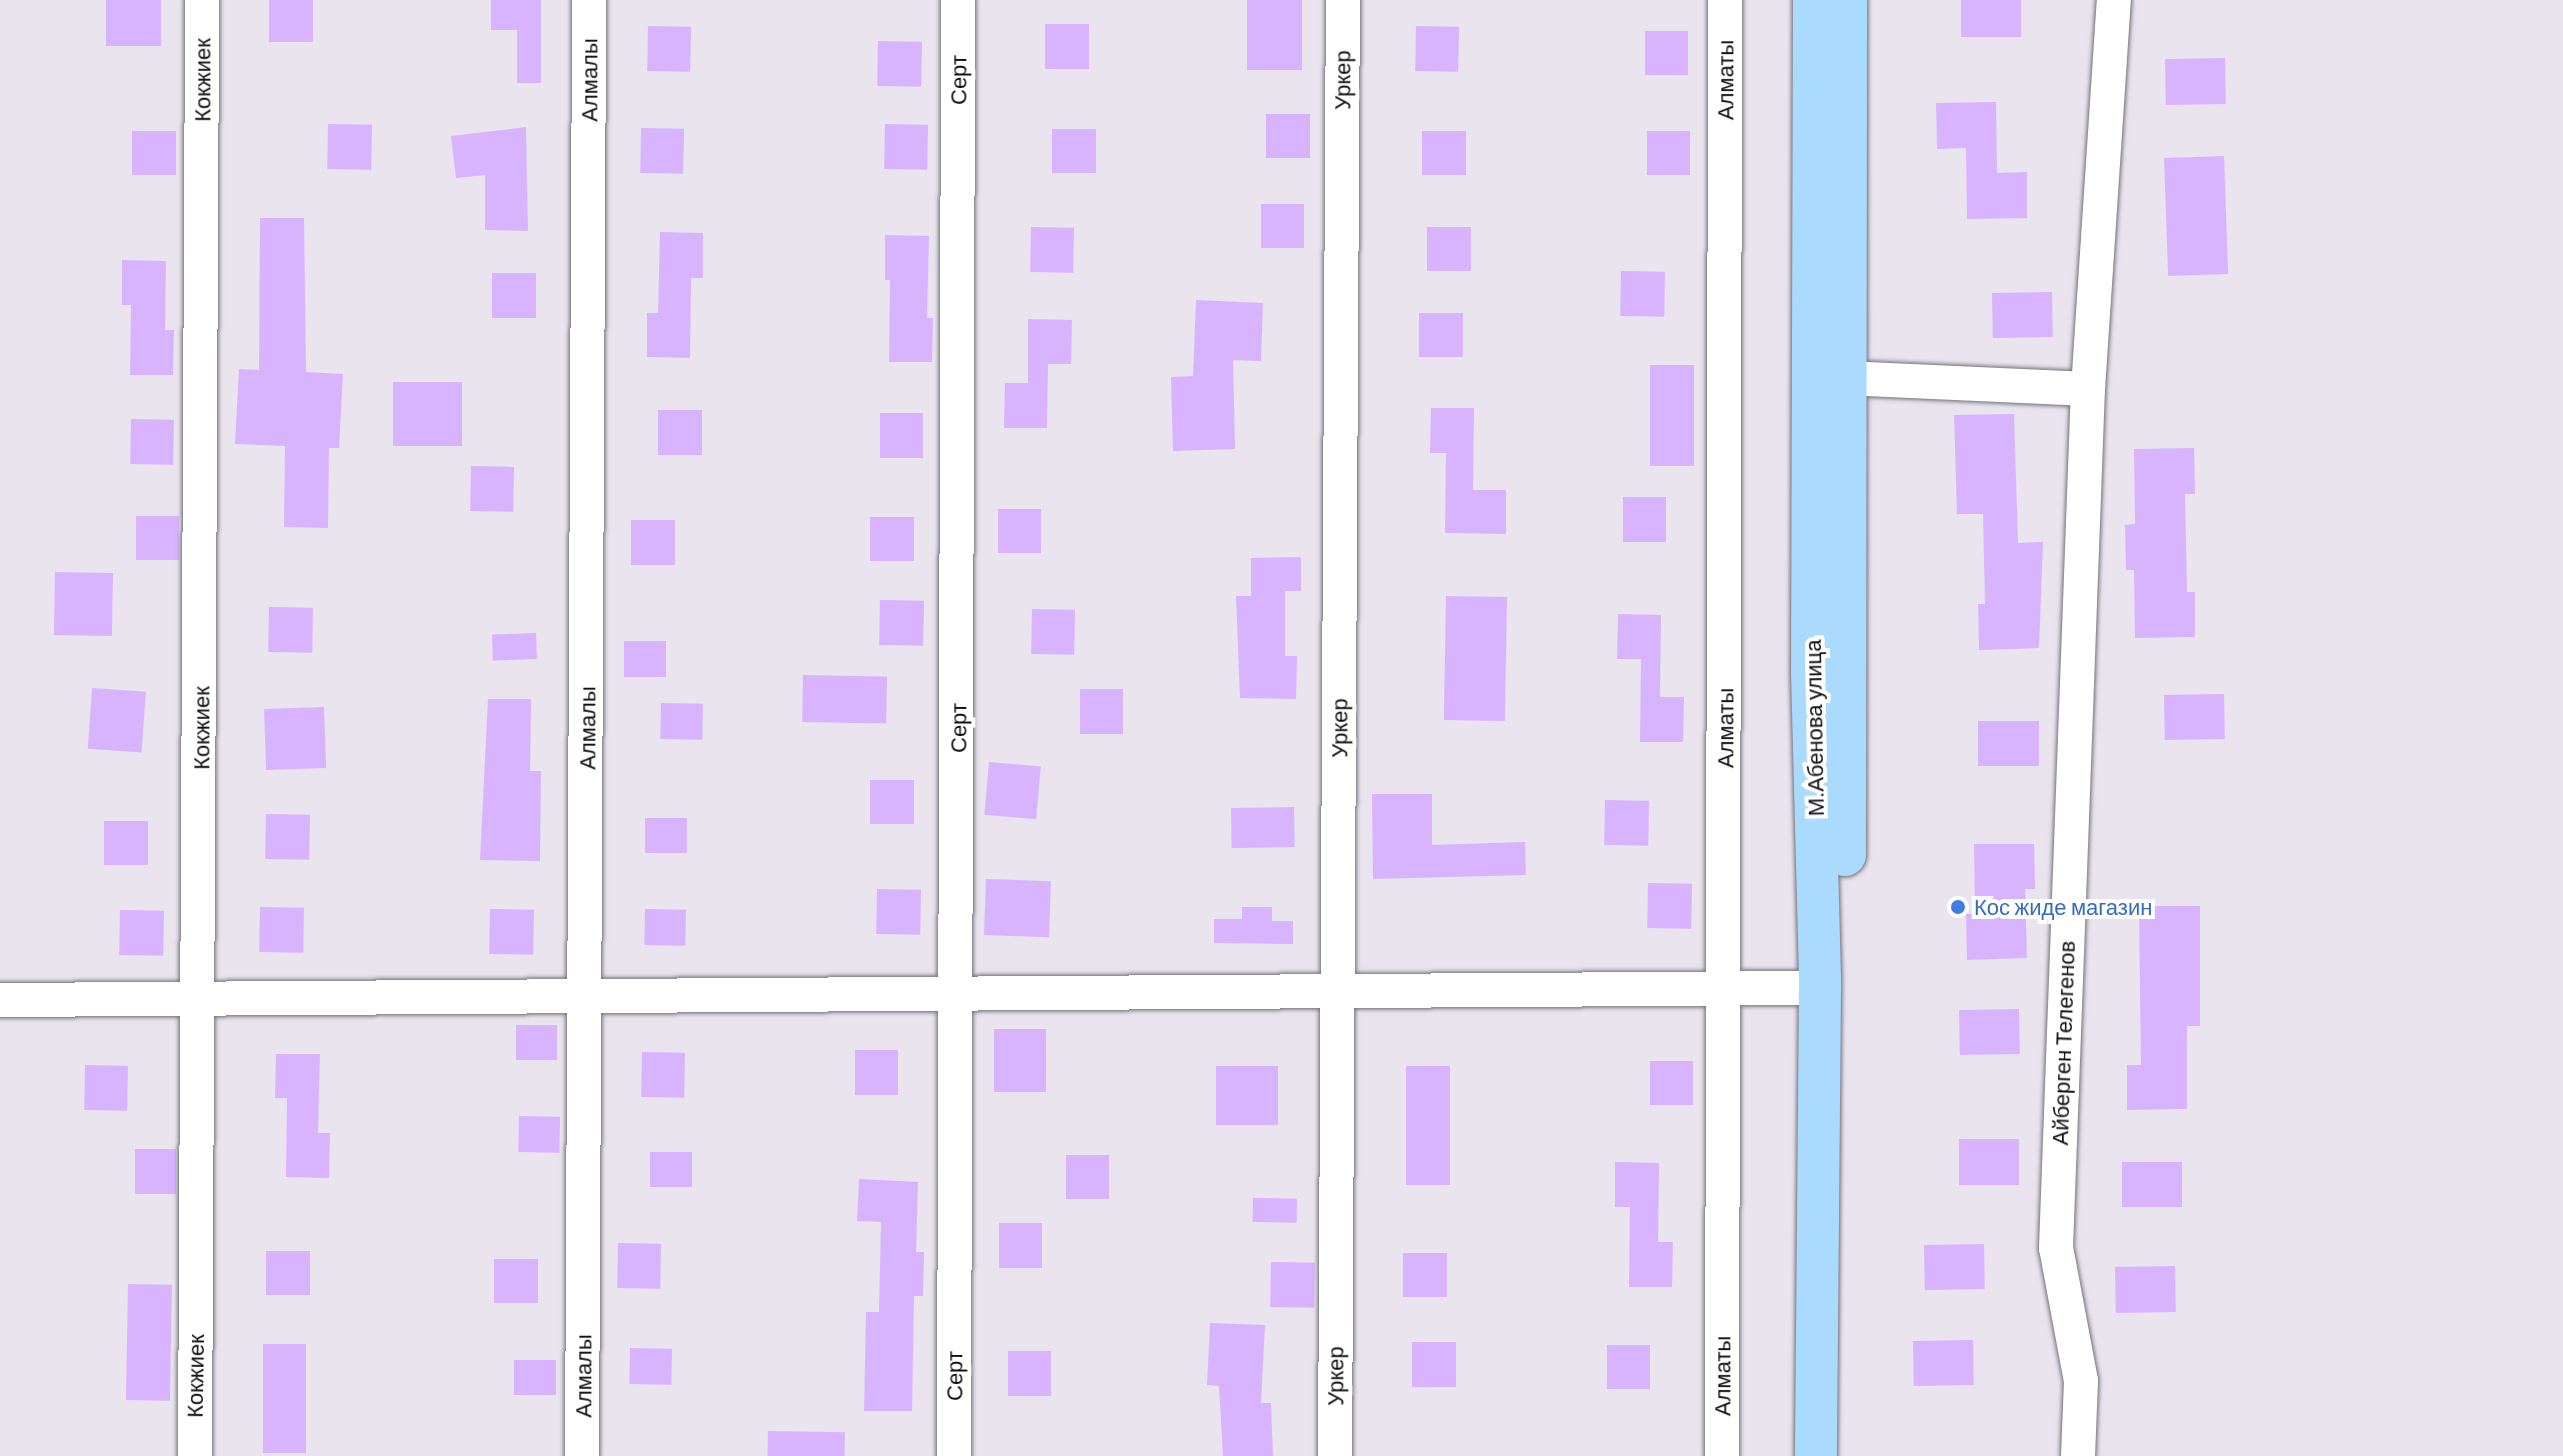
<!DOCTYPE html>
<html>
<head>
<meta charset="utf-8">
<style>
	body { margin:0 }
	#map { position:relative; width:2563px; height:1456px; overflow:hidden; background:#e9e4ee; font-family:Barlow,sans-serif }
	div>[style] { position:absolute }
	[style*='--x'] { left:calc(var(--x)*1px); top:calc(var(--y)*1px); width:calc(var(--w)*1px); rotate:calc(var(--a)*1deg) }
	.building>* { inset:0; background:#d9b4fe; transform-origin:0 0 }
	.roads { filter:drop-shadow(0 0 2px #76727b) drop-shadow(0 0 2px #76727b) }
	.minor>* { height:34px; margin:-17px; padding:0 17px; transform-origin:17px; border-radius:17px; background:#fff }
	.major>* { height:42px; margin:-21px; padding:0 21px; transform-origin:21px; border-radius:21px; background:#aadafe }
	.dots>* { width:22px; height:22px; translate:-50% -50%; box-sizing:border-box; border:4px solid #fff; border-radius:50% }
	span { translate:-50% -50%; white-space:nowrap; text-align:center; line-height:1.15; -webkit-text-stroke:8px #fff; paint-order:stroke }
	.street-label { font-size:22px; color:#0e0d10 }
	.shop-label { font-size:22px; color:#366cbe }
	.left { translate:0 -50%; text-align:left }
</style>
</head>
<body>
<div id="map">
	<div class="building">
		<i style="left:106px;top:0;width:55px;height:46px"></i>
		<i style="left:269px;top:0;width:44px;height:42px"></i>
		<i style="clip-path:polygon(491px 0,541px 0,541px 83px,517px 83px,517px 30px,491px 30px)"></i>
		<i style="left:1247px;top:0;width:55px;height:70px"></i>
		<i style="left:1961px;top:0;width:60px;height:37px"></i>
		<i style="left:1045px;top:24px;width:44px;height:45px"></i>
		<i style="left:648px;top:26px;width:43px;height:45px;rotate:1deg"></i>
		<i style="left:1416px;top:26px;width:43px;height:45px;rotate:1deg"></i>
		<i style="left:1645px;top:31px;width:43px;height:44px"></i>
		<i style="left:878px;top:41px;width:44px;height:45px;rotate:1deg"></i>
		<i style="left:2225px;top:58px;width:46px;height:60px;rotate:89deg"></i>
		<i style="clip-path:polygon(1996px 102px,1997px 173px,2027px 172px,2027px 218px,1967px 219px,1966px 148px,1937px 149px,1936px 103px)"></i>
		<i style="left:1266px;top:114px;width:44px;height:44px"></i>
		<i style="left:328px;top:124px;width:44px;height:45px;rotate:1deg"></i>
		<i style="left:885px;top:124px;width:43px;height:45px;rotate:1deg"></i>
		<i style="clip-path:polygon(526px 127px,528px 231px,485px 230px,485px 175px,456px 178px,451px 136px)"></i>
		<i style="left:641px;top:128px;width:43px;height:45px;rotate:1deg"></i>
		<i style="left:1052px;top:129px;width:44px;height:44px"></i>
		<i style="left:132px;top:131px;width:44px;height:44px"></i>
		<i style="left:1422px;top:131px;width:44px;height:44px"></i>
		<i style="left:1647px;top:131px;width:43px;height:44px"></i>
		<i style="left:2224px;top:156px;width:118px;height:60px;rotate:88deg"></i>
		<i style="left:1261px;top:204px;width:43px;height:44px"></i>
		<i style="clip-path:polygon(260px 218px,304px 218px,306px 372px,343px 374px,339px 448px,329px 448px,328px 528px,284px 527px,285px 446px,235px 444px,239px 369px,259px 370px)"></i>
		<i style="left:1031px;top:227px;width:43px;height:45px;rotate:1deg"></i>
		<i style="left:1427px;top:227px;width:44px;height:44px"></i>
		<i style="clip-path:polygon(660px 232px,703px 233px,703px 278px,691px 278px,690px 358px,647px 357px,647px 313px,658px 313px)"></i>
		<i style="clip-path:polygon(885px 235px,929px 236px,927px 318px,933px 318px,932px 362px,889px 362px,890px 280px,885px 280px)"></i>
		<i style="clip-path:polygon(122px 260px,166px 261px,165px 330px,174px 330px,173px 375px,130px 375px,131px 305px,122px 305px)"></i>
		<i style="left:1621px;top:271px;width:44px;height:45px;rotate:1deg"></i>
		<i style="left:492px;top:273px;width:44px;height:45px"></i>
		<i style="left:2052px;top:292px;width:45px;height:60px;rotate:89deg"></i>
		<i style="clip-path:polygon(1196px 300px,1263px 303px,1261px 361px,1233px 360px,1235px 449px,1173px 451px,1171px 377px,1193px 376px)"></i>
		<i style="left:1419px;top:313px;width:44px;height:44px"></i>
		<i style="clip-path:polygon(1028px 319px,1072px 320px,1071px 364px,1048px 364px,1047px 428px,1004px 428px,1005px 383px,1028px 383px)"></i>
		<i style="left:1650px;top:365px;width:44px;height:101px"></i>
		<i style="left:393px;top:382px;width:69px;height:64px"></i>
		<i style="clip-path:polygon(1431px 408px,1474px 408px,1473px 490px,1506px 490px,1506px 534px,1445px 533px,1446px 453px,1430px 453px)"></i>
		<i style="left:658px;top:410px;width:44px;height:45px"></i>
		<i style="left:880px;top:413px;width:43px;height:45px"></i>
		<i style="clip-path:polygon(2014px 414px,2018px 543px,2043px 542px,2039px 648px,1979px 650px,1978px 604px,1985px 604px,1983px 514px,1957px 514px,1954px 415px)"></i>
		<i style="left:131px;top:419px;width:43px;height:45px;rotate:1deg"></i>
		<i style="clip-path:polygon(2194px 448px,2195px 494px,2185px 494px,2187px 592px,2195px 592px,2195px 637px,2135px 638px,2134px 570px,2126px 570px,2125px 525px,2135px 524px,2134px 449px)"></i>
		<i style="left:471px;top:466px;width:43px;height:45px;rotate:1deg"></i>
		<i style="left:1623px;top:497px;width:43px;height:45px"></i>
		<i style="left:998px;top:509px;width:43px;height:44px"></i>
		<i style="left:136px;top:516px;width:43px;height:44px"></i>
		<i style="left:870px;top:517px;width:44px;height:44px"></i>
		<i style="left:631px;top:520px;width:44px;height:45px"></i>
		<i style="clip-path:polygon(1301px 557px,1301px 591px,1285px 591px,1285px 656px,1297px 656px,1296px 699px,1240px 698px,1236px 596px,1251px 596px,1251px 558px)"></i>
		<i style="left:55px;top:572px;width:58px;height:63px;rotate:1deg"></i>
		<i style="left:1446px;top:596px;width:61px;height:124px;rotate:1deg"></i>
		<i style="left:880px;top:600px;width:44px;height:45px;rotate:1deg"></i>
		<i style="left:269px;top:607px;width:44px;height:45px;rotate:1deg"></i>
		<i style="left:1032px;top:609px;width:43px;height:45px;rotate:1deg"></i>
		<i style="clip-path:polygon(1618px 614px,1661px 615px,1660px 697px,1684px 697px,1683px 742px,1640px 742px,1641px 659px,1617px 659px)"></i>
		<i style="left:536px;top:633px;width:26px;height:44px;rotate:88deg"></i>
		<i style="left:624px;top:641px;width:42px;height:36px"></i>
		<i style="left:803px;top:675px;width:84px;height:47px;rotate:1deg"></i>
		<i style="left:92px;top:688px;width:54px;height:61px;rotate:4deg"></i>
		<i style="left:1080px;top:689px;width:43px;height:45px"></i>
		<i style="left:2224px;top:694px;width:45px;height:60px;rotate:89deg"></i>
		<i style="clip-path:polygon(488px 699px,531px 699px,530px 771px,541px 771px,540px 861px,480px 860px)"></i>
		<i style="left:661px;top:703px;width:42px;height:36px;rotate:1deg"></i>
		<i style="left:324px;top:707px;width:61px;height:60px;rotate:88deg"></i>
		<i style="left:2039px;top:721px;width:45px;height:61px;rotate:90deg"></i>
		<i style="left:989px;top:762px;width:52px;height:53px;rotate:5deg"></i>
		<i style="left:870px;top:780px;width:44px;height:44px"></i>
		<i style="clip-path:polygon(1372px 794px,1432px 794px,1432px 845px,1525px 842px,1526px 875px,1373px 879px)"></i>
		<i style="left:1605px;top:800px;width:44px;height:45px;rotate:1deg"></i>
		<i style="left:1294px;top:807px;width:40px;height:63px;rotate:89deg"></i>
		<i style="left:266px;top:814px;width:44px;height:45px;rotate:1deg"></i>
		<i style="left:645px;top:818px;width:42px;height:35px"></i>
		<i style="left:104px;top:821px;width:44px;height:44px"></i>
		<i style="clip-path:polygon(1974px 844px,2034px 844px,2035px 889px,2025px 889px,2027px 958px,1967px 960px,1966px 914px,1975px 914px)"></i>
		<i style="left:986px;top:879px;width:65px;height:56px;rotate:2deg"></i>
		<i style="left:1648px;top:883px;width:44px;height:45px;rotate:1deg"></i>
		<i style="left:877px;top:889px;width:44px;height:45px;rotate:1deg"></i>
		<i style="clip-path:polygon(2139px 906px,2200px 906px,2200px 1026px,2187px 1026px,2187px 1109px,2127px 1110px,2127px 1065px,2141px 1065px)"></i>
		<i style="left:260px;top:907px;width:44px;height:45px;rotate:1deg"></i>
		<i style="clip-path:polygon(1242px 907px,1272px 907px,1272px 921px,1293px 921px,1293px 944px,1214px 943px,1214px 919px,1242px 919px)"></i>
		<i style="left:490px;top:909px;width:44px;height:45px;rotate:1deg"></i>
		<i style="left:645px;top:909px;width:41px;height:36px;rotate:1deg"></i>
		<i style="left:120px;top:910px;width:44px;height:45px;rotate:1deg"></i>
		<i style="left:2019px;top:1009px;width:45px;height:60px;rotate:89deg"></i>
		<i style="left:516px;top:1025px;width:41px;height:35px"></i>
		<i style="left:994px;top:1029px;width:52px;height:63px"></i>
		<i style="left:855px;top:1050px;width:43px;height:45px"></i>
		<i style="left:642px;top:1052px;width:43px;height:45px;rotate:1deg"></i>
		<i style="clip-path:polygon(276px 1054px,320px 1054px,318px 1133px,330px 1133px,329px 1178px,286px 1177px,287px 1098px,275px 1098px)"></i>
		<i style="left:1650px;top:1061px;width:43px;height:44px"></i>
		<i style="left:85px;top:1065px;width:43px;height:45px;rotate:1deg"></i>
		<i style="left:1278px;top:1066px;width:59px;height:62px;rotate:90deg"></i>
		<i style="left:1406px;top:1066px;width:44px;height:119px"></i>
		<i style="left:519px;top:1116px;width:41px;height:36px;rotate:1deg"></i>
		<i style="left:2019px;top:1139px;width:46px;height:60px;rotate:90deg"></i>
		<i style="left:135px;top:1149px;width:41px;height:45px"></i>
		<i style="left:650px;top:1152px;width:42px;height:35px"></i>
		<i style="left:1066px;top:1155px;width:43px;height:44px"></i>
		<i style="clip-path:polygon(1615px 1162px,1659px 1163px,1658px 1242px,1673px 1242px,1672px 1287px,1629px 1287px,1630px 1207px,1615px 1207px)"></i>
		<i style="left:2182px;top:1162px;width:45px;height:60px;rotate:90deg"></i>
		<i style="clip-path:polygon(859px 1179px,918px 1182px,916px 1252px,924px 1252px,923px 1296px,914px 1296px,912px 1411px,864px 1411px,866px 1312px,879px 1312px,881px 1222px,857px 1221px)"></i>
		<i style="left:1253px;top:1198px;width:44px;height:24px;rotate:1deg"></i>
		<i style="left:999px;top:1223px;width:43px;height:45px"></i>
		<i style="left:618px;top:1243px;width:43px;height:45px;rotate:1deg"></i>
		<i style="left:1984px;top:1244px;width:45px;height:60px;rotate:89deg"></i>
		<i style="left:266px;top:1251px;width:44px;height:44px"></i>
		<i style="left:1403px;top:1253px;width:44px;height:44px"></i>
		<i style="left:494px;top:1259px;width:44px;height:44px"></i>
		<i style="left:1271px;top:1262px;width:44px;height:45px;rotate:1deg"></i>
		<i style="left:2175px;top:1266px;width:46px;height:60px;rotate:89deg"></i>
		<i style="left:128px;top:1284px;width:44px;height:116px;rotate:1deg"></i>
		<i style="clip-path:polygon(1210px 1323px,1265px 1325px,1261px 1403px,1271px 1403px,1273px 1456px,1223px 1456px,1219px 1386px,1207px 1385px)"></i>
		<i style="left:1973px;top:1340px;width:45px;height:60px;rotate:89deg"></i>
		<i style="left:1412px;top:1342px;width:44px;height:45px"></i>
		<i style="left:263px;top:1344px;width:43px;height:109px"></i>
		<i style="left:1607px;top:1345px;width:43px;height:44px"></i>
		<i style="left:630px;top:1348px;width:42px;height:36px;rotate:1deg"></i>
		<i style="left:1008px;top:1351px;width:43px;height:45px"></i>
		<i style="left:514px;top:1360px;width:42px;height:35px"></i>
		<i style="left:768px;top:1431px;width:77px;height:25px;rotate:1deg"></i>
	</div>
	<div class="roads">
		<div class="minor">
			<i style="--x:1845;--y:378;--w:243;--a:2.6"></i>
			<i style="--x:0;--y:1000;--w:1820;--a:-0.38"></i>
			<i style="--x:195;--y:1456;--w:1456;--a:-89.72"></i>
			<i style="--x:582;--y:1456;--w:1456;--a:-89.72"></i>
			<i style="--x:954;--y:1456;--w:1456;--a:-89.84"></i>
			<i style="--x:1335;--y:1456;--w:1456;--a:-89.69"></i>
			<i style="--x:1722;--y:1456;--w:1456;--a:-89.88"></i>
			<i style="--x:2078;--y:1456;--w:75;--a:-87.7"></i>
			<i style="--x:2081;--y:1381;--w:135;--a:-100.6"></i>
			<i style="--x:2056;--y:1248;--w:860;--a:-87.87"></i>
			<i style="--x:2088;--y:389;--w:390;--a:-86.2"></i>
		</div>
		<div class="major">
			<i style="--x:1814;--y:0;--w:672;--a:90.17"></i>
			<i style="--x:1812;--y:672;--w:316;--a:88.5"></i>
			<i style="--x:1820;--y:988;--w:468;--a:90.5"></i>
			<i style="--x:1845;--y:855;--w:855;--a:-89.93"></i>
		</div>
	</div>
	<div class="dots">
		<i style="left:1958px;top:907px;background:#3f7fe0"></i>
	</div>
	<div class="street-label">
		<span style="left:202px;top:80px;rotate:-90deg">Кокжиек</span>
		<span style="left:589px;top:80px;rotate:-90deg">Алмалы</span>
		<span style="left:958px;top:80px;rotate:-90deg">Серт</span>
		<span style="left:1342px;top:80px;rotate:-90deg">Уркер</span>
		<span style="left:1725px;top:80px;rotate:-90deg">Алматы</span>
		<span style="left:201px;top:728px;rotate:-90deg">Кокжиек</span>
		<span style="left:587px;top:728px;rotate:-90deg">Алмалы</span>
		<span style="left:958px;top:728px;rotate:-90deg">Серт</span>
		<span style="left:1339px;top:728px;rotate:-90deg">Уркер</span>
		<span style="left:1725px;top:728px;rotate:-90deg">Алматы</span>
		<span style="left:1814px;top:728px;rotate:-91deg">М.Абенова улица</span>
		<span style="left:2063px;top:1043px;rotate:-88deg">Айберген Телегенов</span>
		<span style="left:195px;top:1376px;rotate:-89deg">Кокжиек</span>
		<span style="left:583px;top:1376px;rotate:-90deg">Алмалы</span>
		<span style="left:954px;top:1376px;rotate:-90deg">Серт</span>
		<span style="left:1335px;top:1376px;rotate:-90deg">Уркер</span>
		<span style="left:1722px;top:1376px;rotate:-90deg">Алматы</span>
	</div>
	<div class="shop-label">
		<span class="left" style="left:1974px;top:907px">Кос жиде магазин</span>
	</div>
</div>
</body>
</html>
